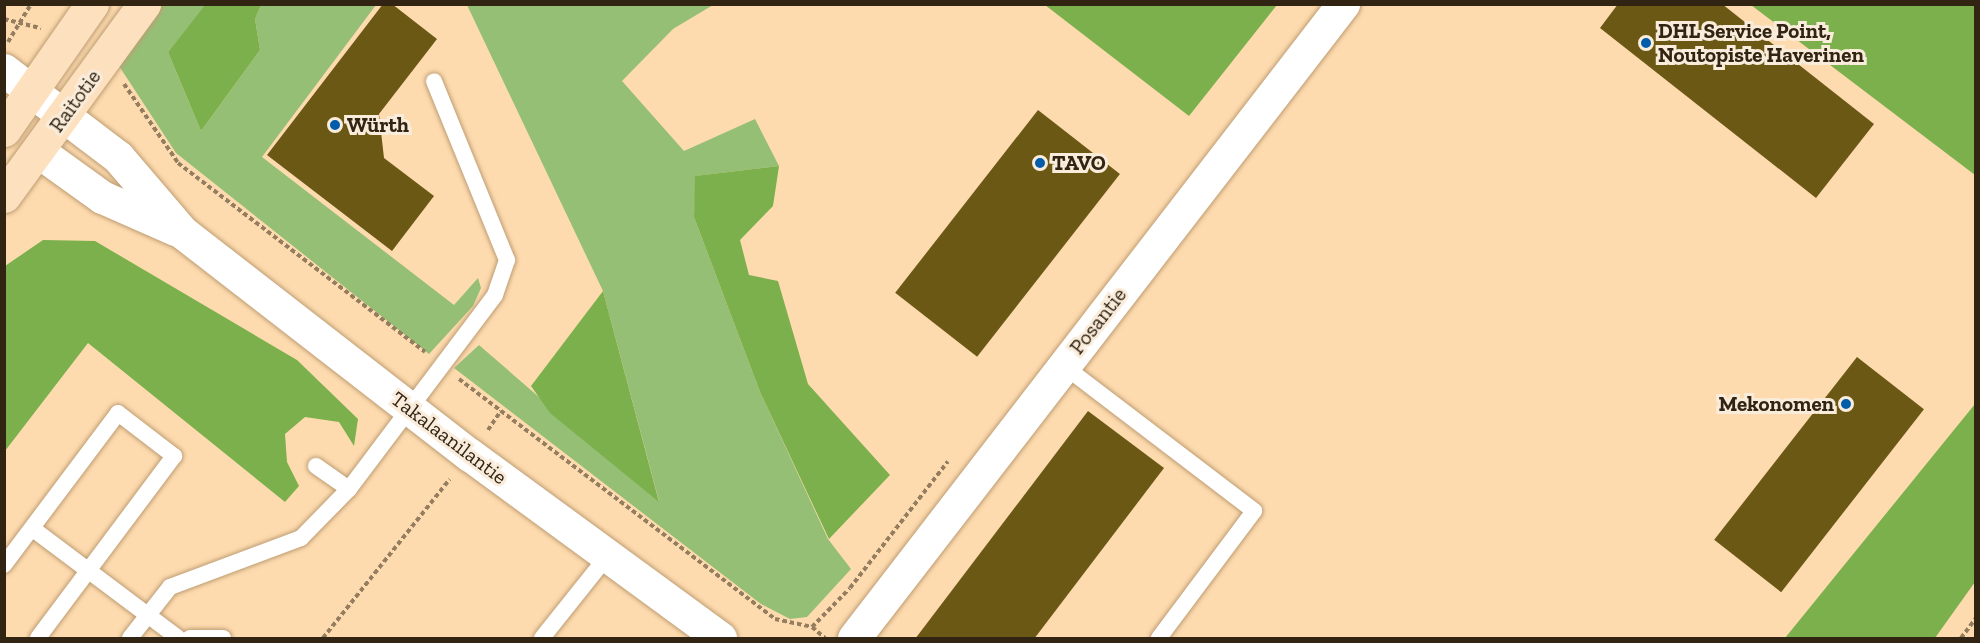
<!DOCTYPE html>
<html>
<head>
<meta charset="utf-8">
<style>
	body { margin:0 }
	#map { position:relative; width:1980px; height:643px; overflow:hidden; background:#fedbaf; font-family:"Zilla Slab",serif }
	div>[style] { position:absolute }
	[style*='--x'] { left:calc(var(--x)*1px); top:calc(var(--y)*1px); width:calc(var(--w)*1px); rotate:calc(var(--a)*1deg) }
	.green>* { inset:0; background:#96bf76 }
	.forest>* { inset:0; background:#7bb04c }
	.building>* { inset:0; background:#6b5815; transform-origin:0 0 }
	.path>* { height:4px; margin-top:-2px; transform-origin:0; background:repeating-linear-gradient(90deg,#957d5f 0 4.5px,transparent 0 7.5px) }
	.roads { filter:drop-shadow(0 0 2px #be9d73) drop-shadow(0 0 2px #be9d73) }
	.lane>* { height:16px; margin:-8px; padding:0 8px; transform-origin:8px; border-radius:8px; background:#fff }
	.street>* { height:33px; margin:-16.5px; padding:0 16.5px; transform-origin:16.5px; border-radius:16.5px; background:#fff }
	.secondary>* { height:33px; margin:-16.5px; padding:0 16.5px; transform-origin:16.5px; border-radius:16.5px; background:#fff }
	.primary>* { height:33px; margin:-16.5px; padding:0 16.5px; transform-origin:16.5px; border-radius:16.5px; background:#fde1bf }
	.dots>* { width:16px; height:16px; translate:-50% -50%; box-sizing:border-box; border:3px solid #faecdb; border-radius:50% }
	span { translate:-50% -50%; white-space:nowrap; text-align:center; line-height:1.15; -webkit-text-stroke:6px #faecdb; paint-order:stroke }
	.poi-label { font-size:21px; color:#312413; font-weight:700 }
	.left { translate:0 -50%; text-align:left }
	.right { translate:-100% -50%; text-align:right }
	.street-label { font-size:21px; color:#312413 }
	.frame { position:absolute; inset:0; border:6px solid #312413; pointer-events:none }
</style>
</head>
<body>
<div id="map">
	<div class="green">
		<i style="clip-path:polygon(162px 5px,206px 5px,168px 52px,201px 131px,260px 50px,255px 19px,261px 5px,376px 5px,262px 157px,454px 305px,478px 278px,481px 288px,473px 306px,429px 354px,176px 153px,119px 66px)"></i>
		<i style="clip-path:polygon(467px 5px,713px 5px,673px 29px,622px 81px,684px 151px,755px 119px,779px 166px,696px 176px,694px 217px,760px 392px,828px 539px,851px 569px,807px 617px,790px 619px,761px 604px,454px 368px,479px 345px,659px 501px,603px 291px)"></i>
	</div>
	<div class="forest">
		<i style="clip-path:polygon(206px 4px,261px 5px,255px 19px,260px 50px,201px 131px,168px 52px)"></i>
		<i style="clip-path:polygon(1045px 5px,1277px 5px,1189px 116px)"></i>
		<i style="clip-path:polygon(1751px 5px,1975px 5px,1975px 175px)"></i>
		<i style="clip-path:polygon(779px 166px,773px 206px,740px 240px,749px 275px,778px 281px,808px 384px,890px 475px,829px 539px,760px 392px,694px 217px,695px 176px)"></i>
		<i style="clip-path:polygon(43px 240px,95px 241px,297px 360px,358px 419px,354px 446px,339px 422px,305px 417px,285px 434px,287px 462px,299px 486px,285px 502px,88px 343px,5px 451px,5px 266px)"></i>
		<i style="clip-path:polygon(603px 291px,659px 502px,550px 413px,531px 386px)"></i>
		<i style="clip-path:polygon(1975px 404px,1975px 582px,1935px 638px,1785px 638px)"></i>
	</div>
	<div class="building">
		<i style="clip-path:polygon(383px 4px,392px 4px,437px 39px,379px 114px,384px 158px,434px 196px,392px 251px,267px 155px)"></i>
		<i style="clip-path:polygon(1618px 4px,1722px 4px,1874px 124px,1816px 198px,1600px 28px)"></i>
		<i style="left:1038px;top:110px;width:104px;height:232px;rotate:38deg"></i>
		<i style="left:1857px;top:357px;width:85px;height:232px;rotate:38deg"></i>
		<i style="clip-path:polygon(1088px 411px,1164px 468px,1034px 639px,915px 639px)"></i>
	</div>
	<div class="path">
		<i style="--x:4;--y:19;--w:38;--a:14"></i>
		<i style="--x:8;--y:42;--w:44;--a:-58.8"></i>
		<i style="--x:124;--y:84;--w:96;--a:55.6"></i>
		<i style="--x:178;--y:163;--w:311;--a:37.4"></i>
		<i style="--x:459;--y:379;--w:397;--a:37.2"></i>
		<i style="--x:775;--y:619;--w:38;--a:12"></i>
		<i style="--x:812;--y:627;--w:17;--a:40"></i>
		<i style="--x:488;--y:430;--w:23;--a:-56"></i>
		<i style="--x:812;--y:627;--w:54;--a:-45.7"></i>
		<i style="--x:850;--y:588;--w:160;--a:-52.3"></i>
		<i style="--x:323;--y:638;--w:203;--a:-51.4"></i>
		<i style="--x:1961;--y:638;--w:25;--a:-53"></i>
	</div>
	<div class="roads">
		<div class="lane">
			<i style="--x:1064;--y:366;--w:239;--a:37.3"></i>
			<i style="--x:1254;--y:511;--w:159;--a:126.8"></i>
			<i style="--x:316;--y:466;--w:40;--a:34.9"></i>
			<i style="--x:33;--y:529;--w:181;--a:36.9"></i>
			<i style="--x:4;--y:565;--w:190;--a:-53.1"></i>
			<i style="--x:118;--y:413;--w:71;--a:37.5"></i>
			<i style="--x:174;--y:456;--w:227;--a:126.8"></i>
			<i style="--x:130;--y:638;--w:65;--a:-51.9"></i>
			<i style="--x:170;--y:587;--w:140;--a:-20.5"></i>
			<i style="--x:301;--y:538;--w:69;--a:-45.6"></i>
			<i style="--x:349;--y:489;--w:243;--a:-53"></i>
			<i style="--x:495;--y:295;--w:37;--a:-71"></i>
			<i style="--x:507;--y:260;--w:193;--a:-112.2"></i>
			<i style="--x:190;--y:638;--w:33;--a:0"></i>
			<i style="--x:542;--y:638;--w:107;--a:-51.4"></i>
		</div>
		<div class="street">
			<i style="--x:64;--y:116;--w:68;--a:37.2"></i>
			<i style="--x:118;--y:157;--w:99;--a:49.5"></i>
			<i style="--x:182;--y:232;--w:364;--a:37.8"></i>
			<i style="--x:470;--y:455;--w:310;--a:36.2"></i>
			<i style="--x:38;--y:151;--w:79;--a:35.7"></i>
			<i style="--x:102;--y:197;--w:80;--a:23.7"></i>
			<i style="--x:854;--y:638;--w:801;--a:-52.36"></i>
		</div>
		<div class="secondary">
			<i style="--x:4;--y:70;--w:76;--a:37.5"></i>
		</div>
		<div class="primary">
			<i style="--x:4;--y:130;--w:154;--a:-55.1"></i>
			<i style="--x:4;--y:196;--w:238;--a:-53.9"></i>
		</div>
	</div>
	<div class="dots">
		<i style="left:1646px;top:43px;background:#015daa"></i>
		<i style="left:335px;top:125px;background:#015daa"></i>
		<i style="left:1040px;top:163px;background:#015daa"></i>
		<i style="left:1846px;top:404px;background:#015daa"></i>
	</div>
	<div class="poi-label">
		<span class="left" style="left:1658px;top:43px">DHL Service Point,<br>Noutopiste Haverinen</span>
		<span class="left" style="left:347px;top:125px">Würth</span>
		<span class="left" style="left:1052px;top:163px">TAVO</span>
		<span class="right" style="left:1834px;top:404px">Mekonomen</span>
	</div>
	<div class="street-label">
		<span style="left:75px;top:101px;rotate:-54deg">Raitotie</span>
		<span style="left:1098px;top:321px;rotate:-52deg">Posantie</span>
		<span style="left:449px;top:438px;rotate:37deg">Takalaanilantie</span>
	</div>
	<div class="frame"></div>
</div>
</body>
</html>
